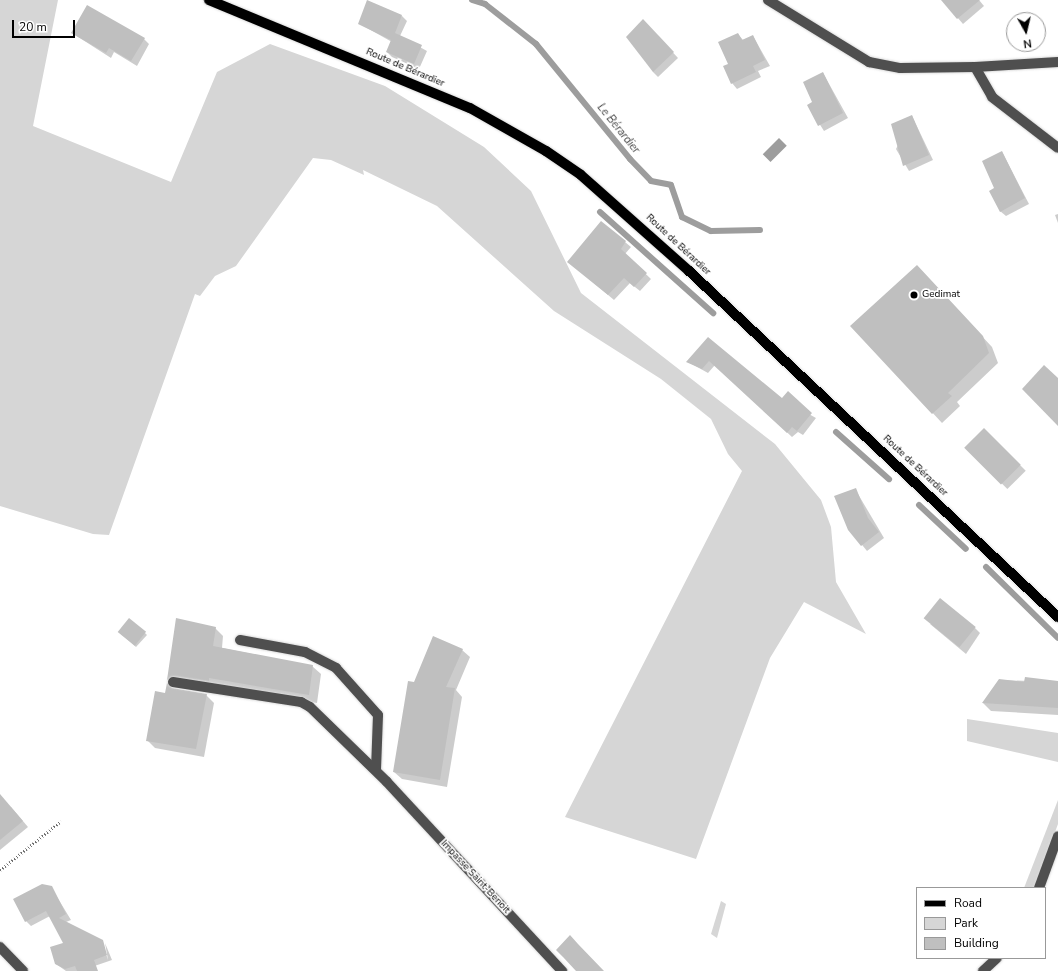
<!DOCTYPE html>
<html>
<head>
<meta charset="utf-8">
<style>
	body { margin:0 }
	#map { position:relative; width:1058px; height:971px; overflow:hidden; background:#fff; font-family:"Nunito Sans",sans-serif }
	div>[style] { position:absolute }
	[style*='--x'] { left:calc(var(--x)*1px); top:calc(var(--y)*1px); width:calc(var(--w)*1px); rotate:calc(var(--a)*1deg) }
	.green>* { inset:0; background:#d6d6d6 }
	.water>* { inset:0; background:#9d9d9d; transform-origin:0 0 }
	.shadow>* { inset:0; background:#0003; transform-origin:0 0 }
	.stream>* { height:6px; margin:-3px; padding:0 3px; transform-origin:3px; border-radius:3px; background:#9d9d9d }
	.building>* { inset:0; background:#bfbfbf; transform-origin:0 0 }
	.path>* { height:2.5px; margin-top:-1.25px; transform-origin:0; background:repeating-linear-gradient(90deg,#717171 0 1px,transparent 0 3px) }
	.roads { filter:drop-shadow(0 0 1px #dbdbdb) drop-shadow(0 0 1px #dbdbdb) }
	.minor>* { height:10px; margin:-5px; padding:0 5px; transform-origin:5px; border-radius:5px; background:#4f4f4f }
	.major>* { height:10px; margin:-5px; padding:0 5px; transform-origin:5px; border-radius:5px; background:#000 }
	.dots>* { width:11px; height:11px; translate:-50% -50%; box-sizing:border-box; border:2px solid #fff; border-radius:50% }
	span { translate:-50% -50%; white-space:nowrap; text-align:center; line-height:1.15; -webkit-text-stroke:3.5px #fff; paint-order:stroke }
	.street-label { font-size:10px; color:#000 }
	.poi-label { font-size:10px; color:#000 }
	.left { translate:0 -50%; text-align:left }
	.water-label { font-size:11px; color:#3e3e3e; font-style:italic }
	.legend { position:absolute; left:916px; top:887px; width:130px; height:72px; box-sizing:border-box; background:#fff; border:1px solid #999; margin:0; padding:5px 7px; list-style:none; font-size:12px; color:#000 }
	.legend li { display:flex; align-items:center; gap:8px; height:20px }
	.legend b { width:20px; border:1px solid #999 }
	.north { position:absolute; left:1006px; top:12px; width:40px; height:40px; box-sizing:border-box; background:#fff; border:1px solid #999; border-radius:50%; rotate:172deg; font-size:11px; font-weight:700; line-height:16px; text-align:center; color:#000 }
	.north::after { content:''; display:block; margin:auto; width:14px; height:18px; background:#000; clip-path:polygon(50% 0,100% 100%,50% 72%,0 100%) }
	.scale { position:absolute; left:12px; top:20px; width:63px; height:18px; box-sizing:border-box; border:2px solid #000; border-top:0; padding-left:5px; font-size:12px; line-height:14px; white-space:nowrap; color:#000; -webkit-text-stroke:3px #fff; paint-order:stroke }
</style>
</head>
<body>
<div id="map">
	<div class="green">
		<i style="clip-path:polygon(0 0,58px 0,33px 126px,171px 182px,217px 72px,270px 44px,385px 86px,484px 147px,531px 191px,581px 293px,775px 444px,821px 500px,831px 527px,836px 582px,866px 634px,804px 602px,770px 658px,696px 859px,565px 817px,742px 471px,728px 454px,711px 419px,661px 379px,554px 311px,437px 206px,363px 170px,364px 175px,331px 160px,313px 158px,236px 266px,215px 276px,200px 296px,195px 294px,109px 535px,93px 534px,0 506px)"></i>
		<i style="clip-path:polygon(967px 719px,1058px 733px,1058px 762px,967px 741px)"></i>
		<i style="clip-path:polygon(1058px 800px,1058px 824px,1034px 888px,1024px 888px)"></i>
		<i style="clip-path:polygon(721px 901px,726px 904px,717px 938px,711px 934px)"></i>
	</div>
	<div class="water">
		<i style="left:779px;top:138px;width:11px;height:23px;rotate:45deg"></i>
	</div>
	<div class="shadow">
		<i style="clip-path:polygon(947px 0,979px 0,984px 6px,963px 24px,945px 3px)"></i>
		<i style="clip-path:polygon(402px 16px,407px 21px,400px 36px,427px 51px,419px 69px,392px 57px,387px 52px,392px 42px,360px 24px)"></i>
		<i style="clip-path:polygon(643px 20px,678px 58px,658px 77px,653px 72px)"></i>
		<i style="clip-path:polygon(72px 33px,144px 39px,149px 44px,137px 66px,114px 52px,111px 58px)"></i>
		<i style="clip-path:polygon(738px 34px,743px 40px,753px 36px,770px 66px,758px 71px,761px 77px,737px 89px,732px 83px,730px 64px)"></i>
		<i style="clip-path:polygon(823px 73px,848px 118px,824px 131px,808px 106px,813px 103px)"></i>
		<i style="clip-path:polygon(912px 116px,933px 160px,909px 171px,896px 149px)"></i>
		<i style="clip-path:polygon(1002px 152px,1029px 204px,1006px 216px,1000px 211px,995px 189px)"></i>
		<i style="clip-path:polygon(1058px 214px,1058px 223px,1055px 215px)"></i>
		<i style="clip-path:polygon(601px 222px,631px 247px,625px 254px,651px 279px,640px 291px,630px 283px,614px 300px,569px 262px)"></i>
		<i style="clip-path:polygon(926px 276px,992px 347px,998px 363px,957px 402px,960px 406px,942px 423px,852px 326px)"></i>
		<i style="clip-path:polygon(708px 338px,782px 399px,816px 418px,803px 435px,798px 432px,792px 437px,715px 365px,708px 373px,688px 362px)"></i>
		<i style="left:984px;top:429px;width:59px;height:26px;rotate:45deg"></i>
		<i style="clip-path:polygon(855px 489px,884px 538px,867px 551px,849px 529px)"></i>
		<i style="clip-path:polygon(930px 624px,975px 628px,980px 633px,966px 654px)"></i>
		<i style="clip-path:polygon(215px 628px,223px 636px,222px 648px,312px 666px,321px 674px,317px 703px,217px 686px,176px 687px,168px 679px)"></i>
		<i style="clip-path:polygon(145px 633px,147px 635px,136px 647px,121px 634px)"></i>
		<i style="clip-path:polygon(462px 650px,470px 657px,456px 690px,462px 697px,447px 787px,402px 779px,394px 772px,415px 683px)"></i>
		<i style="clip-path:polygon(999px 680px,1058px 682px,1058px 715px,991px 711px,983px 703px)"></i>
		<i style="clip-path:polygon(172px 689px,206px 695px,214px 703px,204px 757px,155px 748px,147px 740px,166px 694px)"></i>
		<i style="clip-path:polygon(0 807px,11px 807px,28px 827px,0 850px)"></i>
		<i style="clip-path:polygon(51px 887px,71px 920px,66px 922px,102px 941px,108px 960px,105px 943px,112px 960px,80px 971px,66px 971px,56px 964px,64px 943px,50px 916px,31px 926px,26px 921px)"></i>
	</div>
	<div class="stream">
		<i style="--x:472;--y:0;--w:14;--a:17"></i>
		<i style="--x:485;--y:4;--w:65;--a:38.1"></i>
		<i style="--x:536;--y:44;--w:149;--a:50.7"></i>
		<i style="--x:630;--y:159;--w:30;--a:46"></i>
		<i style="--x:651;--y:181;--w:20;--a:11"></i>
		<i style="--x:671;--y:185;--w:34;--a:71"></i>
		<i style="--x:682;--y:217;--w:32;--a:26"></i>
		<i style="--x:711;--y:231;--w:49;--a:-1.2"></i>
		<i style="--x:600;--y:212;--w:152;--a:41.8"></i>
		<i style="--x:836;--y:432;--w:71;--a:41.6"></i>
		<i style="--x:919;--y:505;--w:64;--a:43.1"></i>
		<i style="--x:986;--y:567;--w:101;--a:44.6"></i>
	</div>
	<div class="building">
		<i style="clip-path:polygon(367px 0,402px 15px,395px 33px,422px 45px,414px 64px,386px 52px,391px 40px,358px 24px)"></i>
		<i style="clip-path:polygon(941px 0,980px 0,957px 19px)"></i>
		<i style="clip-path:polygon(87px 5px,145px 38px,131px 61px,109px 48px,106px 53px,71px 33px)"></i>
		<i style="clip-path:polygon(643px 19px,674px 52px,653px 72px,626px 37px)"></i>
		<i style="clip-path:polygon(738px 33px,742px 40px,753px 35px,765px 60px,753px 66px,756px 72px,731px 84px,723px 66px,728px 64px,718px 42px)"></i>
		<i style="clip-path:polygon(823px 72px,843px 113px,818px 126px,807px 105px,812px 102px,803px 82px)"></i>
		<i style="clip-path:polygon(912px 115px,929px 155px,903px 166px,891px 124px)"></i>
		<i style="clip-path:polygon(1002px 151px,1025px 198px,1000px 212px,989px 191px,994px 188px,982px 161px)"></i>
		<i style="clip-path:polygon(601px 221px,626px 241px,621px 249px,647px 273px,634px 287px,624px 278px,608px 295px,567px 262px)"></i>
		<i style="clip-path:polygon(917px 265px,983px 336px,989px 353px,948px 393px,952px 396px,932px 414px,850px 326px)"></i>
		<i style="clip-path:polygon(708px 337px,782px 398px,788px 391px,812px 413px,797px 431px,792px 427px,787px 433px,709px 361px,702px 369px,686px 362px)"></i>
		<i style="clip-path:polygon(1044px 365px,1058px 378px,1058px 426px,1022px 389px)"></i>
		<i style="left:984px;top:428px;width:52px;height:28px;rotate:45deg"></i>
		<i style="clip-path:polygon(856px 488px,868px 518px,879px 532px,861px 546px,848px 530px,834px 496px)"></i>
		<i style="left:940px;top:598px;width:46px;height:26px;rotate:39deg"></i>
		<i style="left:129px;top:618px;width:22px;height:18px;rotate:39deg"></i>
		<i style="clip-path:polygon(176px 618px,216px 627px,213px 646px,313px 665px,309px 695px,209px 678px,209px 681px,174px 676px,167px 680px)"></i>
		<i style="clip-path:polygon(433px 636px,463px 649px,446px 687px,455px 688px,440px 780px,393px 772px,408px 681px,414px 682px)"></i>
		<i style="clip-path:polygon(1025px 677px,1058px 681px,1058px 708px,982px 703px,999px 679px,1024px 682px)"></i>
		<i style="clip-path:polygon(167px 683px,172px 688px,207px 694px,196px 749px,146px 741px,155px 691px,165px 693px)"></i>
		<i style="clip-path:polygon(0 794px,23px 821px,0 840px)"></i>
		<i style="clip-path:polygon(42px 884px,52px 886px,66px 914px,59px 918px,103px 940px,107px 955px,94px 960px,98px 971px,77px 971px,75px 966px,65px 969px,55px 964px,50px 947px,63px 943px,46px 911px,25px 922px,13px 899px)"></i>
		<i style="clip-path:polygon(570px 935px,578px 944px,604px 971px,576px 971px,563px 957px,556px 950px)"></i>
	</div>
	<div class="path">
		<i style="--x:0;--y:870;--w:78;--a:-38.8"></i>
	</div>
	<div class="roads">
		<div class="minor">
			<i style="--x:768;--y:0;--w:119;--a:31.5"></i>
			<i style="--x:869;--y:62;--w:32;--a:11"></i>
			<i style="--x:900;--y:68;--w:75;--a:-0.8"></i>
			<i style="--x:1058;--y:62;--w:83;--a:176.6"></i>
			<i style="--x:975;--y:67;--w:34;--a:60"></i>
			<i style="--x:992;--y:97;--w:83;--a:37.7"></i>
			<i style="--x:240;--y:640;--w:66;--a:10.5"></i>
			<i style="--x:305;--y:652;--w:35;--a:27"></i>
			<i style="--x:336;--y:668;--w:63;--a:48.2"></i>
			<i style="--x:378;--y:715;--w:55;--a:92.1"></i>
			<i style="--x:173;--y:682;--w:130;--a:8.9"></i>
			<i style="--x:301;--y:702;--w:10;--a:29"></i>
			<i style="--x:310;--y:707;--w:107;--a:44.2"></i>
			<i style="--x:387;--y:782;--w:258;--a:47.2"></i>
			<i style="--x:1039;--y:888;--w:55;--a:-69.9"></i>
			<i style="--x:0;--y:947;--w:33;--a:46"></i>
			<i style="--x:983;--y:971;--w:19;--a:-43"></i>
		</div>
		<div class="major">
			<i style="--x:209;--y:0;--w:282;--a:22.5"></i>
			<i style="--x:470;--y:108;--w:87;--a:29.5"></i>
			<i style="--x:546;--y:151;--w:42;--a:34.4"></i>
			<i style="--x:581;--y:175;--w:144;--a:41.6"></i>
			<i style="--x:689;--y:271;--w:506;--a:43.16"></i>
		</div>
	</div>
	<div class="dots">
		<i style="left:914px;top:295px;background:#000"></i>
	</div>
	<div class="street-label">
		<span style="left:405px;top:68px;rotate:23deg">Route de Bérardier</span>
		<span style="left:678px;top:245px;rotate:43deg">Route de Bérardier</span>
		<span style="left:915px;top:466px;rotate:43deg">Route de Bérardier</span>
		<span style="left:475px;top:877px;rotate:47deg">Impasse Saint-Benoit</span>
	</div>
	<div class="poi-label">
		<span class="left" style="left:922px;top:295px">Gedimat</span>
	</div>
	<div class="water-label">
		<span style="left:618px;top:129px;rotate:51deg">Le Bérardier</span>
	</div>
	<ul class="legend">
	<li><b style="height:5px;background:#000"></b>Road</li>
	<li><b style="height:11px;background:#d6d6d6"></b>Park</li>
	<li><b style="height:11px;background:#bfbfbf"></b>Building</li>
	</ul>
	<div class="north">N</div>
	<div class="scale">20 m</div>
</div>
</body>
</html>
